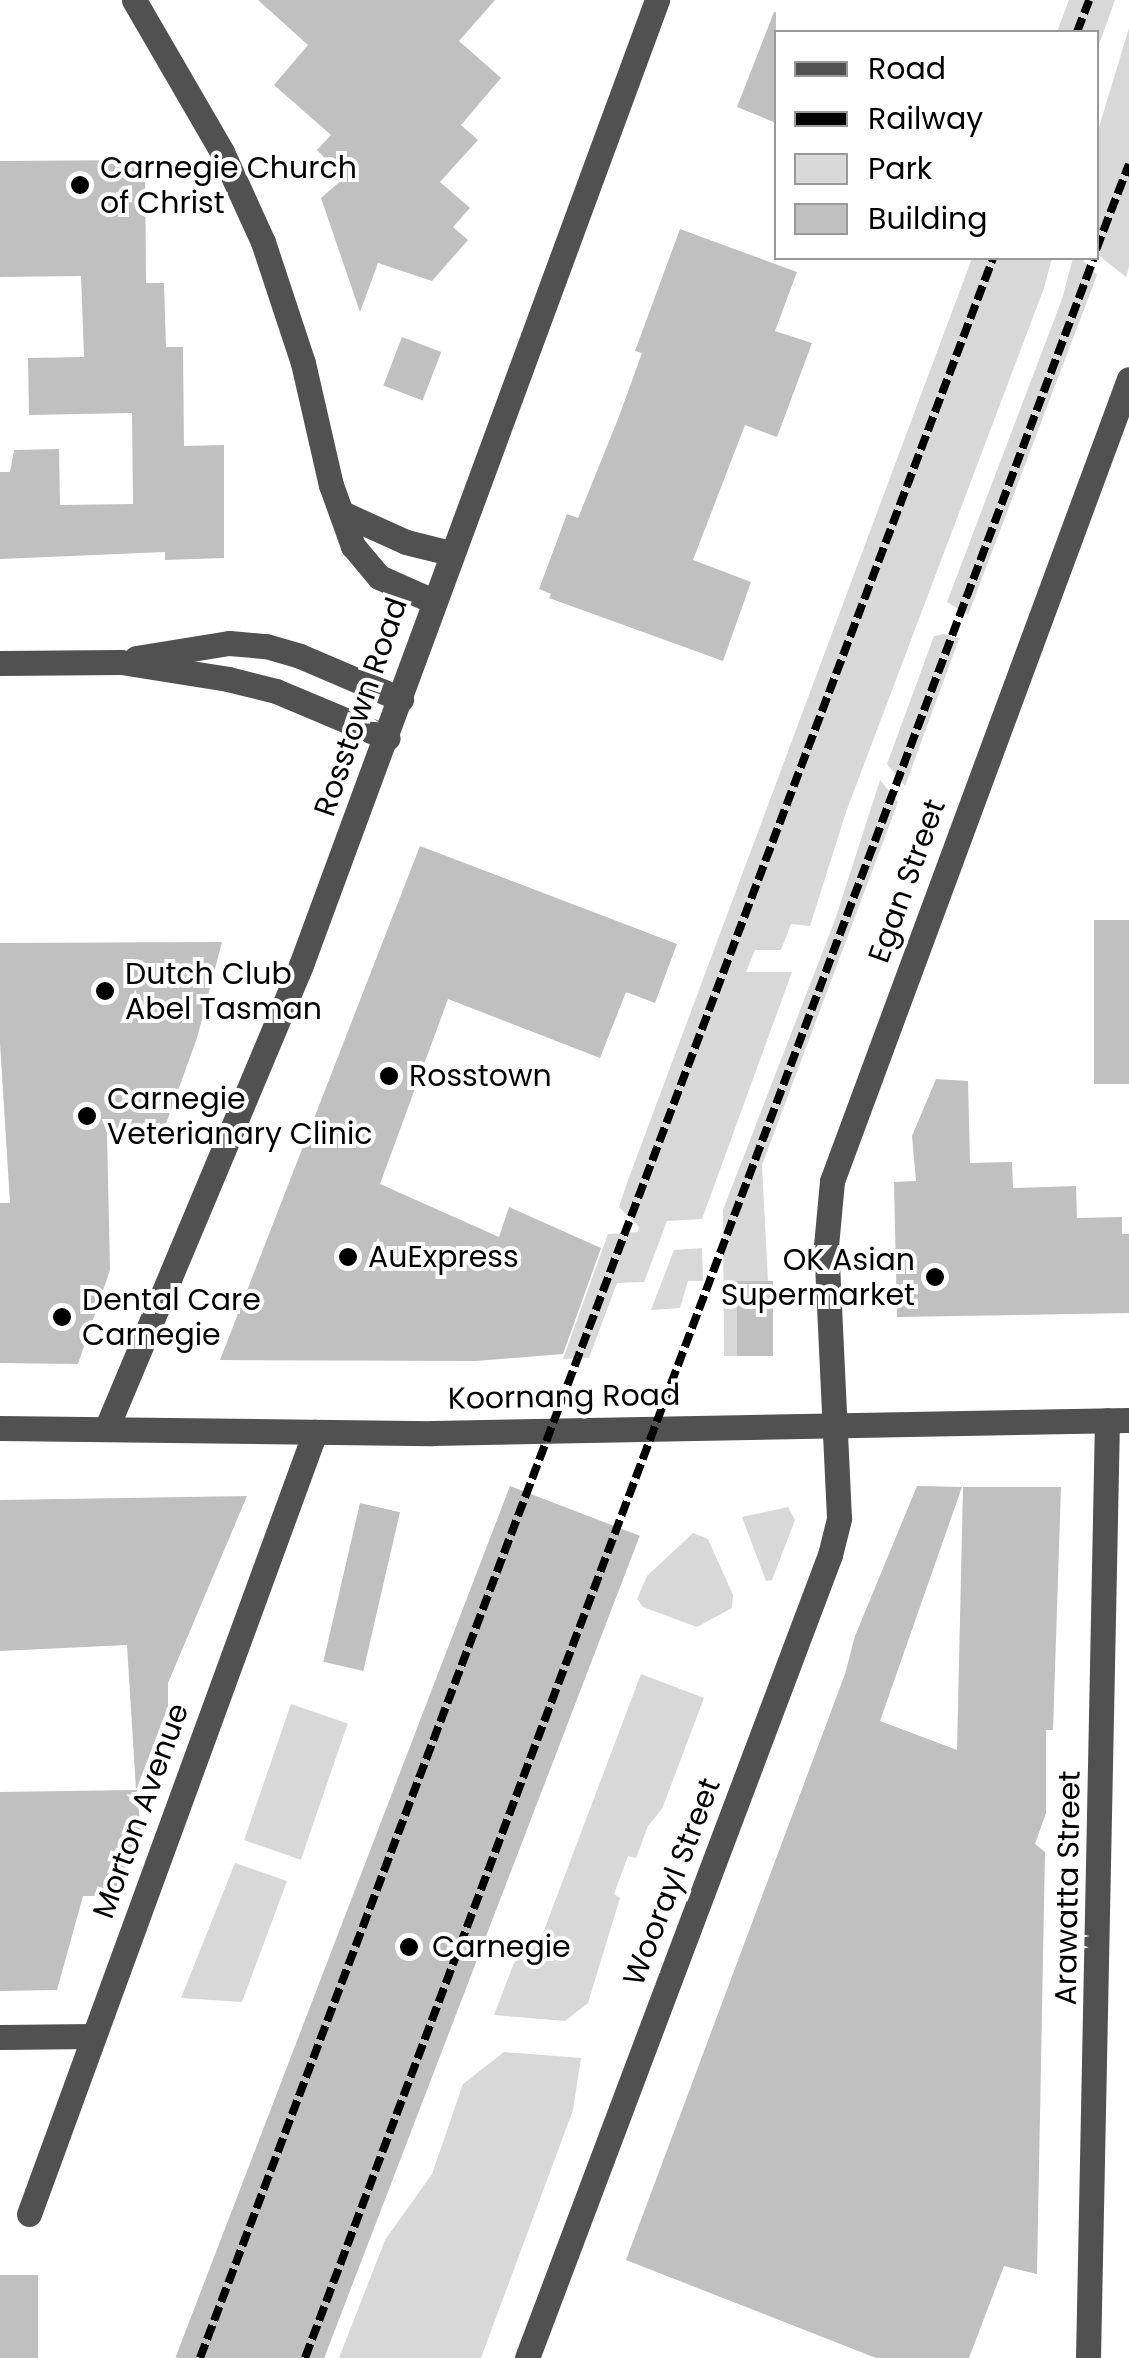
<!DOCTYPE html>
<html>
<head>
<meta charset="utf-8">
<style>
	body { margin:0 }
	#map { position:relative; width:1129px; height:2358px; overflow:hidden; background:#fff; font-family:Poppins,sans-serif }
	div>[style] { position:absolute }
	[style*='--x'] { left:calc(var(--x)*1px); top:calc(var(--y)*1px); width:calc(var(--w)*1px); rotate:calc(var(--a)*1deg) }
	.green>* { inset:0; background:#d8d8d8; transform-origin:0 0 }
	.building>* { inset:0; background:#c0c0c0; transform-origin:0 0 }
	.minor>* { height:25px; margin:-12.5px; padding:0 12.5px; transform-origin:12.5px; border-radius:12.5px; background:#515151 }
	.rail>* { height:8px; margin-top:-4px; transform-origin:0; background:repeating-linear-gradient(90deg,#000 0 15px,transparent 0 20px) }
	.dots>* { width:28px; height:28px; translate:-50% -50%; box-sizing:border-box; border:5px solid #fff; border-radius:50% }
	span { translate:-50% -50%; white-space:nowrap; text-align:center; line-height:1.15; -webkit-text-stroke:8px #fff; paint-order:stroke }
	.poi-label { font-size:30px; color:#000 }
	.left { translate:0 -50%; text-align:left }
	.right { translate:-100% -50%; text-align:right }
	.street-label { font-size:30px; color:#000 }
	.legend { position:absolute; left:774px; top:30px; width:325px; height:230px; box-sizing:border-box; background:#fff; border:2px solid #999; margin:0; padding:12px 18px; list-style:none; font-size:30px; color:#000 }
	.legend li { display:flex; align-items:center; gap:20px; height:50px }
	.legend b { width:50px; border:2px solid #999 }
</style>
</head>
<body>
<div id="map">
	<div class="green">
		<i style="clip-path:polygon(1069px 0,1115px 0,1097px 50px,1096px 32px,1057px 32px)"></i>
		<i style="clip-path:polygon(1129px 28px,1129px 267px,1126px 277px,1097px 254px,1096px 137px)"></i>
		<i style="clip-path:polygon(972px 258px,1052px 258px,1044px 288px,846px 812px,810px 926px,791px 924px,781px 950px,755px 950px,746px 972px,792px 972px,702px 1219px,667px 1221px,644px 1282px,617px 1283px,589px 1358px,563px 1359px,608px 1234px,638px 1232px,639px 1227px,619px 1207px,627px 1183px)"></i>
		<i style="clip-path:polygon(1073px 258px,1081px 258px,1097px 275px,968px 615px,947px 602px,1062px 299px)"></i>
		<i style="clip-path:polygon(944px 634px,959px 639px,905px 786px,887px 764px,934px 636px)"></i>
		<i style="clip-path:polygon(880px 780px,898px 802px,762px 1165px,768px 1281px,737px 1282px,738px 1356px,724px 1356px,723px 1210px,836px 917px)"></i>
		<i style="clip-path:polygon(702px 1248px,703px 1281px,688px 1281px,680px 1308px,651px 1310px,674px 1250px)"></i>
		<i style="clip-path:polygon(788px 1507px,795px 1520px,772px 1580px,766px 1581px,742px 1517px)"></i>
		<i style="clip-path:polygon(693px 1533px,708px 1539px,733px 1595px,732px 1608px,697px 1627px,643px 1607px,637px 1599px,647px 1576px)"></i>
		<i style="clip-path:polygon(641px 1674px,704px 1698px,662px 1809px,648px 1826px,636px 1858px,628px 1856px,614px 1894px,620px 1898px,588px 2003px,565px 2021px,494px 2015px,514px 1963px,540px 1941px)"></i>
		<i style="left:291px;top:1704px;width:60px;height:144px;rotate:19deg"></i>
		<i style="clip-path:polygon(235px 1863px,287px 1881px,242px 2002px,181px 1998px)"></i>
		<i style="clip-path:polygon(504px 2052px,581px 2058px,573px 2110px,481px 2358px,339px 2358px,385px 2240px,432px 2174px,463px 2084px)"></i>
	</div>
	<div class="building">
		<i style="clip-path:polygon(258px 0,495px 0,459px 41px,501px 78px,461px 125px,478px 140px,440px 182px,470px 208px,453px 227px,468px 240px,432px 281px,378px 263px,360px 312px,321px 198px,344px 178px,317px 150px,331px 135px,274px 85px,308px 45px)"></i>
		<i style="clip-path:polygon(774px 12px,776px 12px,776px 123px,737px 107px)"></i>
		<i style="clip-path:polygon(145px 160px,146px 283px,164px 283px,166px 347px,183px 347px,184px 446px,224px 445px,224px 558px,165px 560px,165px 552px,0 559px,0 472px,10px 472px,14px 450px,59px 449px,60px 505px,133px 504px,132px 413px,29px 415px,28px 358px,84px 357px,81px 276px,0 277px,0 161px)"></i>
		<i style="clip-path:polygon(680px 229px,797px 272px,775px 331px,812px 343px,777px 437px,745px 425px,693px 560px,751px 582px,723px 661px,549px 598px,551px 594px,539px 589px,567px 514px,578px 518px,618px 419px,642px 353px,635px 351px)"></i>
		<i style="left:402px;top:337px;width:42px;height:52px;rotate:21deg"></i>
		<i style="clip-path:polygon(420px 846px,677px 944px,655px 1003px,626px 992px,600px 1058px,448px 999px,380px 1184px,499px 1237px,509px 1207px,601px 1248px,563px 1354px,476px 1361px,220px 1360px)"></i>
		<i style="left:1129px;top:920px;width:164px;height:35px;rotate:90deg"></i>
		<i style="clip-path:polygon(222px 942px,197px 1038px,163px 1132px,107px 1133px,110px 1270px,78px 1364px,0 1363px,0 1203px,10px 1203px,0 1043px,0 943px)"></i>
		<i style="clip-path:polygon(936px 1079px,968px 1081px,970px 1163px,1012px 1162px,1013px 1188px,1076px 1186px,1077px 1218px,1122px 1217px,1122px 1234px,1129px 1234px,1129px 1313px,897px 1317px,894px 1182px,916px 1181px,912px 1136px)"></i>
		<i style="left:737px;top:1281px;width:36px;height:75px"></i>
		<i style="left:510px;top:1486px;width:139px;height:933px;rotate:21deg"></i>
		<i style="clip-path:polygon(917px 1486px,962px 1487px,880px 1721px,957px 1750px,963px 1487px,1061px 1487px,1053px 1730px,1046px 1730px,1046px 1813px,1035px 1844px,1045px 1852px,1037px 2274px,1004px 2266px,969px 2358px,876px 2358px,626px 2260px,845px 1674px,855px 1636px)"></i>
		<i style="clip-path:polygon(247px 1496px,168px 1683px,168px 1707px,136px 1790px,127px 1645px,0 1651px,0 1500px)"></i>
		<i style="left:360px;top:1503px;width:41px;height:163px;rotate:13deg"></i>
		<i style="clip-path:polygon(137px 1790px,141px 1834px,112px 1896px,83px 1896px,57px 1990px,0 1991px,0 1792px)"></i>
		<i style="left:0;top:2275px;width:38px;height:83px"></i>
	</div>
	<div class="minor">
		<i style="--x:134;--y:0;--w:176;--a:59.9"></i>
		<i style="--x:222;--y:152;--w:99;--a:65.5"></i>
		<i style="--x:263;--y:242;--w:127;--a:71.7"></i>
		<i style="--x:303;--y:363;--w:125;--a:77.1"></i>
		<i style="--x:331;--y:485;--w:65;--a:70.2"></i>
		<i style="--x:353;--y:546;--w:40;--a:50"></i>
		<i style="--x:379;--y:577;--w:59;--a:24"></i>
		<i style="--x:342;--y:513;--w:70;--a:24.4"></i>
		<i style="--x:406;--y:542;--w:45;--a:14"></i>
		<i style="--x:136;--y:658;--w:94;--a:-9.2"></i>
		<i style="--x:229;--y:643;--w:37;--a:5"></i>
		<i style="--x:266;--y:646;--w:35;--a:16"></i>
		<i style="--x:300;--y:656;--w:110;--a:23.1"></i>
		<i style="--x:0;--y:663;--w:121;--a:-0.5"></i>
		<i style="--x:121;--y:662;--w:108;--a:9"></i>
		<i style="--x:228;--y:679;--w:49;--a:14"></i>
		<i style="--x:276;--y:691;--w:121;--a:22.8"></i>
		<i style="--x:107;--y:1427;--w:501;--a:-67.22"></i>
		<i style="--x:301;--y:965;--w:1029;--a:-69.75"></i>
		<i style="--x:0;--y:1428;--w:432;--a:0.7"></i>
		<i style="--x:432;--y:1433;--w:697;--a:-1.07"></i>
		<i style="--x:0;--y:2037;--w:93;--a:-0.6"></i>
		<i style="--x:29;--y:2214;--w:833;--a:-69.91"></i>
		<i style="--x:527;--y:2358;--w:858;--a:-69.33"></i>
		<i style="--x:830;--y:1555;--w:38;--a:-76"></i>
		<i style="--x:839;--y:1518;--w:272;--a:-92.7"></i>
		<i style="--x:826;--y:1246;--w:65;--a:-84.7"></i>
		<i style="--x:832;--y:1181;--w:855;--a:-69.68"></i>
		<i style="--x:1088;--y:2358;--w:938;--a:-88.84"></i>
	</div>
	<div class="rail">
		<i style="--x:1077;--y:32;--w:34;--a:-69"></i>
		<i style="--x:1096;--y:250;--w:92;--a:-69"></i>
		<i style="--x:200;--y:2358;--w:2245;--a:-69.31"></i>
		<i style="--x:305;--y:2358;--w:2243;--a:-69.41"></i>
	</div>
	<div class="dots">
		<i style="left:80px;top:185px;background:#000"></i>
		<i style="left:105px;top:991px;background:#000"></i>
		<i style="left:389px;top:1076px;background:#000"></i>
		<i style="left:87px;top:1116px;background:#000"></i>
		<i style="left:348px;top:1257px;background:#000"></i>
		<i style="left:935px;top:1277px;background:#000"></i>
		<i style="left:62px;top:1317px;background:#000"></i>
		<i style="left:409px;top:1947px;background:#000"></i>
	</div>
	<div class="poi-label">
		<span class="left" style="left:100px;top:185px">Carnegie Church<br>of Christ</span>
		<span class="left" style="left:125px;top:991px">Dutch Club<br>Abel Tasman</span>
		<span class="left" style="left:409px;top:1076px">Rosstown</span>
		<span class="left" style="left:107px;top:1116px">Carnegie<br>Veterianary Clinic</span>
		<span class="left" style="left:368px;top:1257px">AuExpress</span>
		<span class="right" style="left:915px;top:1277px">OK Asian<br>Supermarket</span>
		<span class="left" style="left:82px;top:1317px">Dental Care<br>Carnegie</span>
		<span class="left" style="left:432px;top:1947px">Carnegie</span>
	</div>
	<div class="street-label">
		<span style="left:361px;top:707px;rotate:-71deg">Rosstown Road</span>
		<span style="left:907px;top:881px;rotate:-70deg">Egan Street</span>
		<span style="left:564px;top:1397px;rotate:-1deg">Koornang Road</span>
		<span style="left:141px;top:1811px;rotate:-70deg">Morton Avenue</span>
		<span style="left:672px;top:1882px;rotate:-69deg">Woorayl Street</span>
		<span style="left:1068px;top:1888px;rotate:-89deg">Arawatta Street</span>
	</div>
	<ul class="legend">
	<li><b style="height:12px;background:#515151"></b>Road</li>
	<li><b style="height:12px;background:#000"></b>Railway</li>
	<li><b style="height:28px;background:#d8d8d8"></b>Park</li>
	<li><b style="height:28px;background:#c0c0c0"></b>Building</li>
	</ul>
</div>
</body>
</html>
